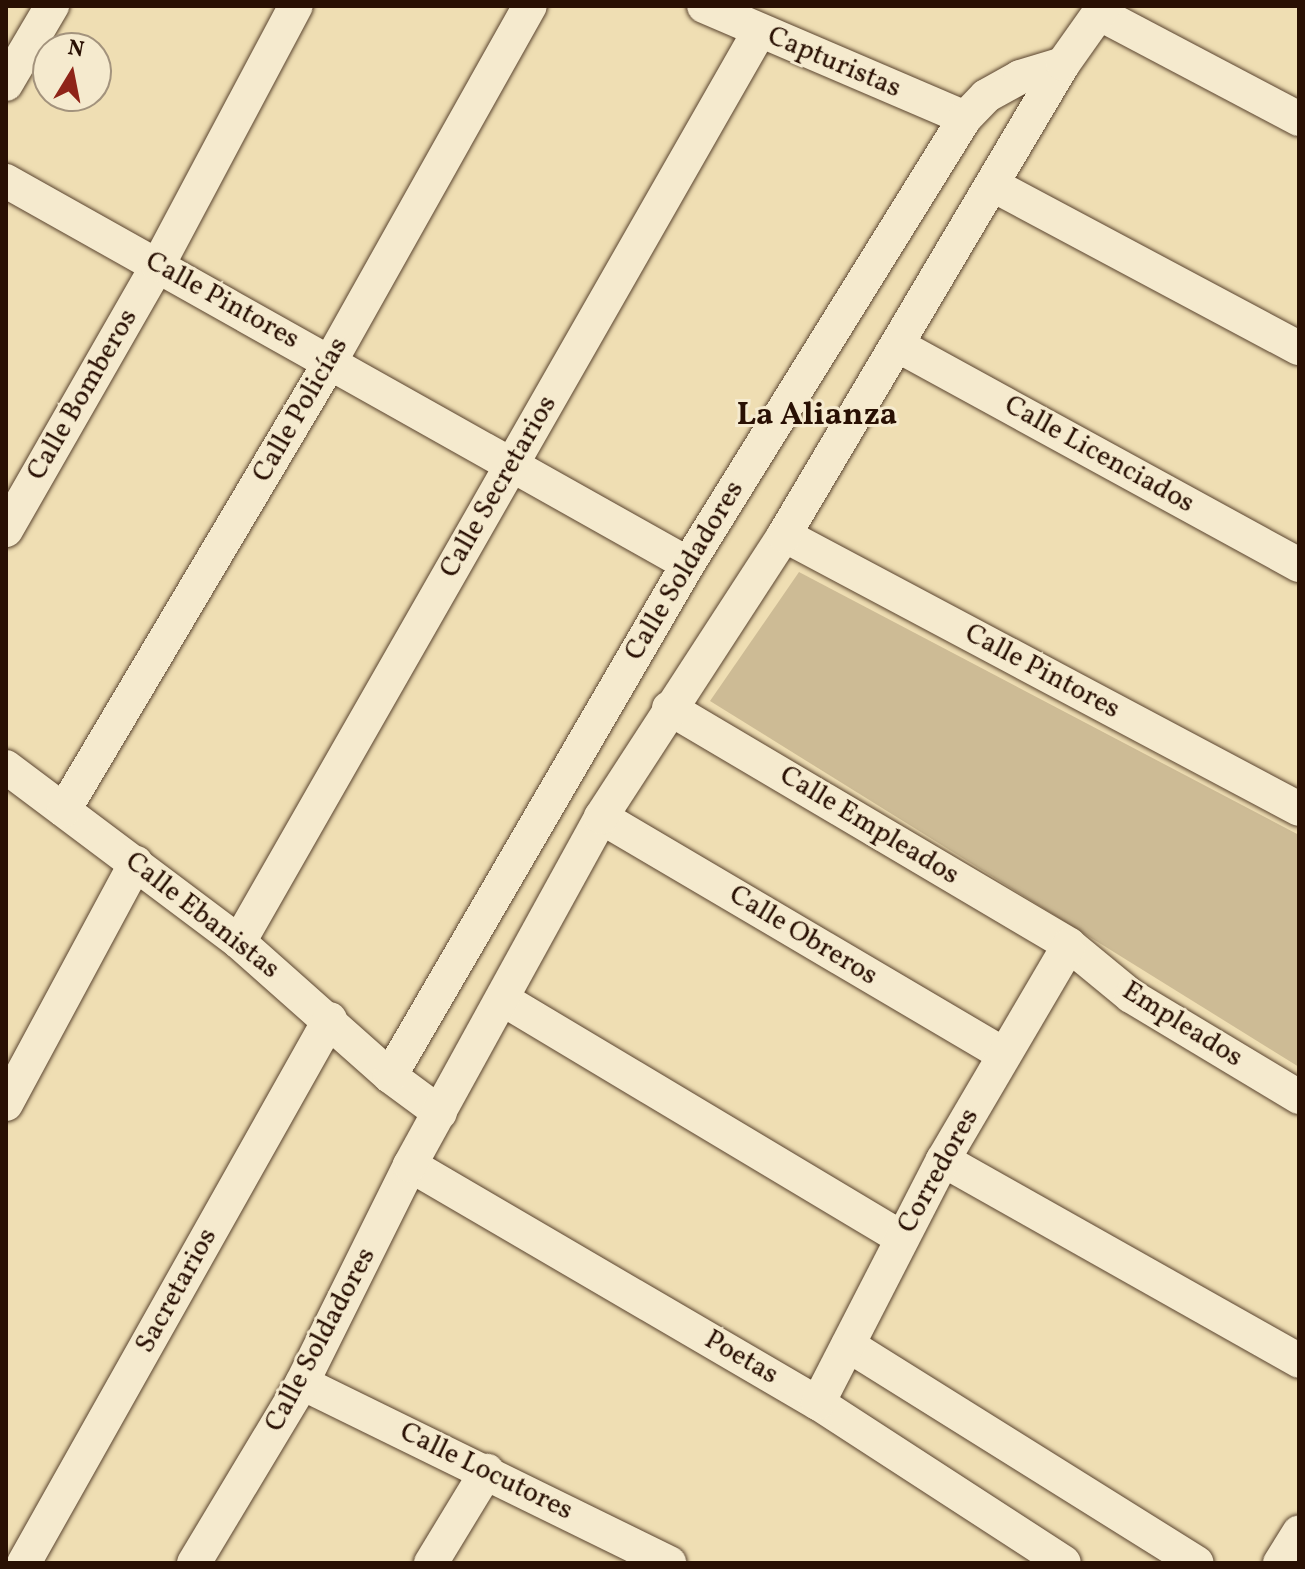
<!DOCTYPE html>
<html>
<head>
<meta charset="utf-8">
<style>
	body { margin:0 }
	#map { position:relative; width:1305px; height:1569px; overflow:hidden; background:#efdeb3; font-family:Vollkorn,serif }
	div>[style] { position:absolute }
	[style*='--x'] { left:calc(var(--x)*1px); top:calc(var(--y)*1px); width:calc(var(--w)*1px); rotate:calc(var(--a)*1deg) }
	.green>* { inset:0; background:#cdbb95 }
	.roads { filter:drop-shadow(0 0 2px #5a442f) drop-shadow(0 0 2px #5a442f) }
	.street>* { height:34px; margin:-17px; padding:0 17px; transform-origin:17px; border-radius:17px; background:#f5eace }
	span { translate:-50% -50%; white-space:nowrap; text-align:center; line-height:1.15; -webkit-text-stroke:6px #f5eace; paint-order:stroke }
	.street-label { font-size:28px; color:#291003 }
	.quarter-label { font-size:32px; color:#291003; font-weight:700 }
	.frame { position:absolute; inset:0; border:8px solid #291003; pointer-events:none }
	.north { position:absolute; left:32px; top:32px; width:80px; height:80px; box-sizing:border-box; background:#f5eace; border:2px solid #a3937d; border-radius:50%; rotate:10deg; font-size:22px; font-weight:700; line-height:32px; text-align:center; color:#291003 }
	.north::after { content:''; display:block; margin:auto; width:28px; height:36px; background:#8f2418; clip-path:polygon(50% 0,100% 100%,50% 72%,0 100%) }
</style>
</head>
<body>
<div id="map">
	<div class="green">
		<i style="clip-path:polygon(799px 572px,1299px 835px,1299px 1067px,710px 701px)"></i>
	</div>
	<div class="roads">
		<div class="street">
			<i style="--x:704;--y:6;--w:284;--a:23.2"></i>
			<i style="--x:1100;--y:14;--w:225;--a:27.8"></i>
			<i style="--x:6;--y:84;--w:91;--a:-59.5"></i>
			<i style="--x:6;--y:181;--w:782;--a:29.32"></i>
			<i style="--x:995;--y:186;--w:344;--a:28.1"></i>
			<i style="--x:899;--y:346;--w:456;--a:28.7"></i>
			<i style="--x:6;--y:530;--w:305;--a:-60.2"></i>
			<i style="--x:158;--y:265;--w:293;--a:-62"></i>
			<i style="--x:784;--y:535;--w:583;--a:28.01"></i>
			<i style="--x:669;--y:708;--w:465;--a:30.6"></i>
			<i style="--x:1069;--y:945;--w:80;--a:39.4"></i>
			<i style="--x:1131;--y:996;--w:196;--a:31"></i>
			<i style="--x:6;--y:767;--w:291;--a:36.9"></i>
			<i style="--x:239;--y:942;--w:202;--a:41.6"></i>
			<i style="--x:390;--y:1076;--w:62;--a:36.5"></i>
			<i style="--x:64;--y:810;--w:521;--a:-59.3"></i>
			<i style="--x:330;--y:362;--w:408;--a:-60.7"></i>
			<i style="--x:601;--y:817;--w:468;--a:30.5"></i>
			<i style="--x:239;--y:942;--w:1048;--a:-60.26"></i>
			<i style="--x:504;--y:1000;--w:464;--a:30.9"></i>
			<i style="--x:390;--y:1076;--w:592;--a:-59.8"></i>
			<i style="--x:688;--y:564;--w:525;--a:-58.16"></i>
			<i style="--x:965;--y:118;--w:30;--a:-46"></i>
			<i style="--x:986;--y:96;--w:39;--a:-29"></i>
			<i style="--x:1020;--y:77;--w:45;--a:-16.8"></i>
			<i style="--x:6;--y:1104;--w:274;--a:-61.7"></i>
			<i style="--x:943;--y:1160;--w:409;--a:29.4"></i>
			<i style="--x:410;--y:1165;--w:472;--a:30.3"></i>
			<i style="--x:818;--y:1403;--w:293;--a:33"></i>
			<i style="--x:848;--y:1345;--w:411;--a:32"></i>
			<i style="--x:302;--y:1383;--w:409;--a:26.1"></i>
			<i style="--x:818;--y:1403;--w:273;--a:-62.8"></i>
			<i style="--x:943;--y:1160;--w:249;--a:-59.6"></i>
			<i style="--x:24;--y:1563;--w:624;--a:-60.64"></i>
			<i style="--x:194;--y:1563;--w:210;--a:-59"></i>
			<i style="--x:302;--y:1383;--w:243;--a:-63.6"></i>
			<i style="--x:410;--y:1165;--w:397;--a:-61.2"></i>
			<i style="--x:601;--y:817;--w:336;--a:-57"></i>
			<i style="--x:784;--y:535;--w:547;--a:-59.36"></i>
			<i style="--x:1063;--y:64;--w:71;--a:-54.7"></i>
			<i style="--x:431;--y:1563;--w:108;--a:-58.7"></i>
			<i style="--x:1280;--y:1563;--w:36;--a:-58"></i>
		</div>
	</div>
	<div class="street-label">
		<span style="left:834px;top:63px;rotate:23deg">Capturistas</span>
		<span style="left:222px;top:301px;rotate:29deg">Calle Pintores</span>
		<span style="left:83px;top:395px;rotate:-60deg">Calle Bomberos</span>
		<span style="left:301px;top:410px;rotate:-60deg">Calle Policías</span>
		<span style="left:1099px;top:455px;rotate:29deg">Calle Licenciados</span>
		<span style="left:499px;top:487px;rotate:-60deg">Calle Secretarios</span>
		<span style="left:685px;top:571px;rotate:-59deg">Calle Soldadores</span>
		<span style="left:1042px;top:672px;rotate:28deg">Calle Pintores</span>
		<span style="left:869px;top:826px;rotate:31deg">Calle Empleados</span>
		<span style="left:202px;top:916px;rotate:38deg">Calle Ebanistas</span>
		<span style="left:803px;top:936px;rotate:31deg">Calle Obreros</span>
		<span style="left:1182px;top:1025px;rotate:32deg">Empleados</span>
		<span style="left:939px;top:1171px;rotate:-61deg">Corredores</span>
		<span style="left:177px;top:1291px;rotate:-61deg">Sacretarios</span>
		<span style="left:321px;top:1340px;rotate:-62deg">Calle Soldadores</span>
		<span style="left:741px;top:1358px;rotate:30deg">Poetas</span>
		<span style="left:486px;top:1472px;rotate:26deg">Calle Locutores</span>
	</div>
	<div class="quarter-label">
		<span style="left:817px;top:416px">La Alianza</span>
	</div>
	<div class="frame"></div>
	<div class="north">N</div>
</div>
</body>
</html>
